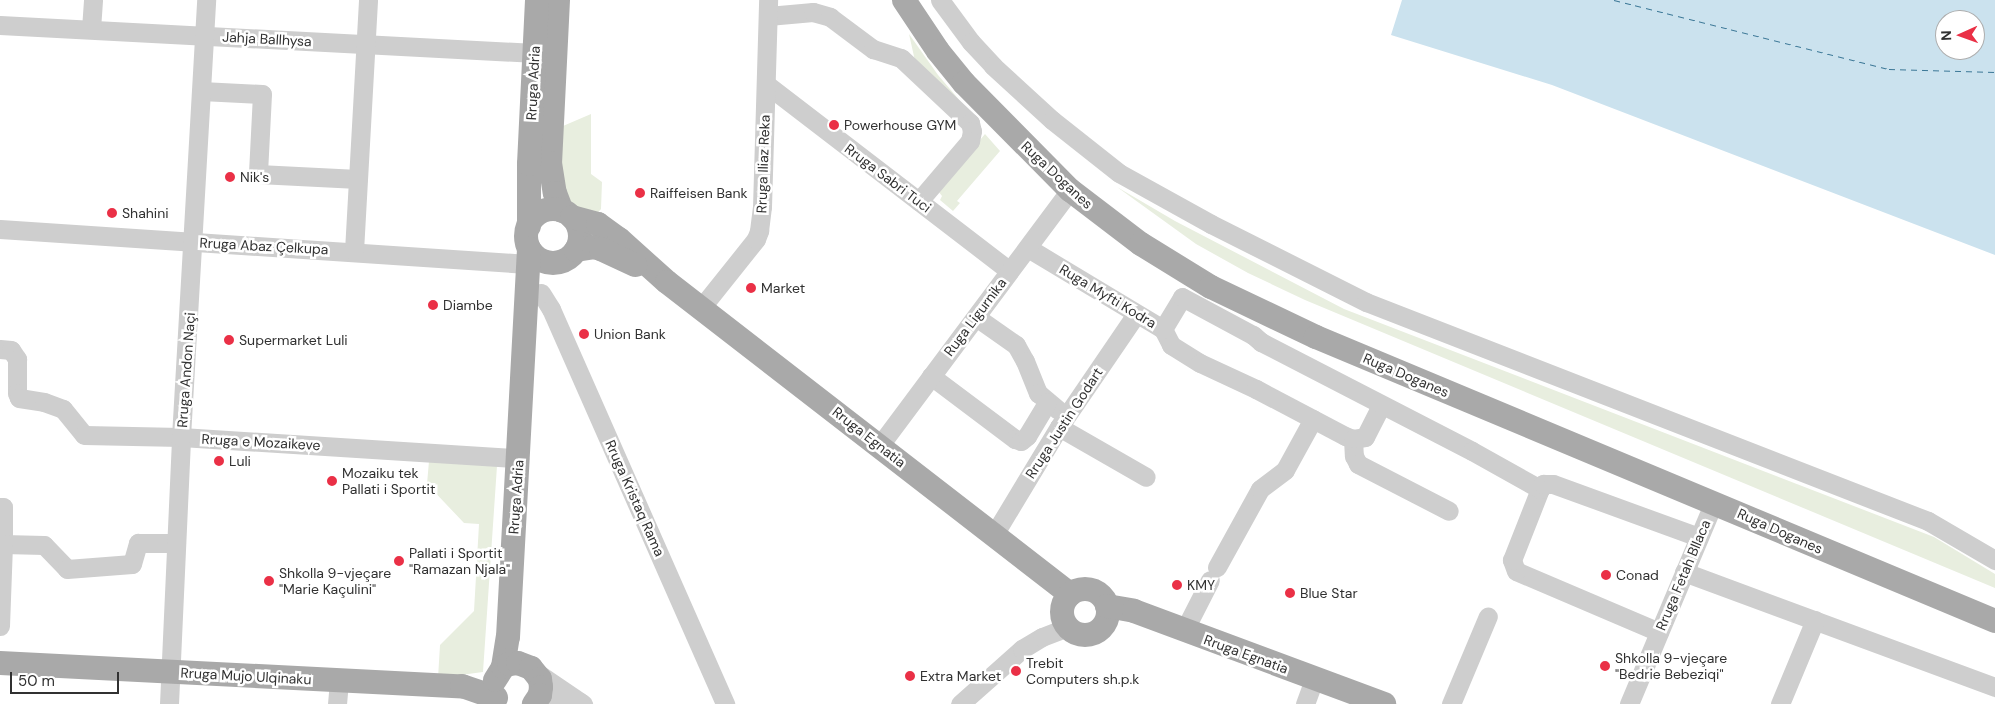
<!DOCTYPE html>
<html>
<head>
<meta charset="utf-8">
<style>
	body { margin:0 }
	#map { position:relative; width:1995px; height:704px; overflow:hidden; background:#fff; font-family:"DM Sans",sans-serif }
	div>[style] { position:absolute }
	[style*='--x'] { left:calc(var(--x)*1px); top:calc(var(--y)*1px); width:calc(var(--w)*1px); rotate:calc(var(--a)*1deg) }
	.green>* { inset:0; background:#e8eedf }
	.water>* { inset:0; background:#cbe2ee }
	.ferry>* { height:1px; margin-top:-0.5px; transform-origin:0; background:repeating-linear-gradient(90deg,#3b7796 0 6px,transparent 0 11px) }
	.minor>* { height:19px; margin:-9.5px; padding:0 9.5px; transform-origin:9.5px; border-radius:9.5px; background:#cecece }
	.major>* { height:24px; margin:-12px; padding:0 12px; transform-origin:12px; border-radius:12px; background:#a9a9a9 }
	.major>.ring { margin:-12px; padding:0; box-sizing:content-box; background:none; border:24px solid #a9a9a9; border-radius:50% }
	.dots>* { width:14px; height:14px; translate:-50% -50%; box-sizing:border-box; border:2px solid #fff; border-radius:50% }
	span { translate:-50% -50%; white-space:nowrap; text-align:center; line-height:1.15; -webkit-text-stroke:5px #fff; paint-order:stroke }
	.street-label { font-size:14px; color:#313131 }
	.poi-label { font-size:14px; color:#313131 }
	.left { translate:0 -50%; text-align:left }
	.north { position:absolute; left:1935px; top:10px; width:50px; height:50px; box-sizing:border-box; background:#fff; border:1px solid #adadad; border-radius:50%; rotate:268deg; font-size:14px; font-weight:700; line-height:20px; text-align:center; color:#313131 }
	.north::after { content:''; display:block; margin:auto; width:18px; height:22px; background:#ea3046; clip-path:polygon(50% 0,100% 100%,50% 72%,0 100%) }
	.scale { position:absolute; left:10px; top:672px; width:109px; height:22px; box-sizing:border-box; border:2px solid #313131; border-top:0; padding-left:6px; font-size:15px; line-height:18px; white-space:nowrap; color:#313131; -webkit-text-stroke:4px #fff; paint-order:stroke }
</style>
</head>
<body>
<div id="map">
	<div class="green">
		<i style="clip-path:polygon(909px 34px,938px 75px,961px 102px,915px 61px)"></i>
		<i style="clip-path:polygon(591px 114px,591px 174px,602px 182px,601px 209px,594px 217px,572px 208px,556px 164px,563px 126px)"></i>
		<i style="clip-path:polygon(985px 134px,1000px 151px,957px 201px,960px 203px,953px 211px,940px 200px,942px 196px,938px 191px)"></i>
		<i style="clip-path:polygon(1117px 187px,1175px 221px,1344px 309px,1934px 537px,1995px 574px,1995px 588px,1305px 300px,1248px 273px,1196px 244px)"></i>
		<i style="clip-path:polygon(429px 461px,497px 466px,483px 672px,438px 678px,440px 645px,474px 611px,479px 524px,464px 523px,427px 484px)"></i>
	</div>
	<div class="water">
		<i style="clip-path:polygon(evenodd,1402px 0,1995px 0,1995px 255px,1552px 85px,1391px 35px,1402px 0,1945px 20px,1975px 20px,1975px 50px,1945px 50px,1945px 20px)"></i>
	</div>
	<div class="ferry">
		<i style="--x:1614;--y:0;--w:284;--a:14.1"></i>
		<i style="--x:1889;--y:69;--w:106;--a:1.6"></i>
	</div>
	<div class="minor">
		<i style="--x:940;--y:0;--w:52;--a:53.6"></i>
		<i style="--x:971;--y:42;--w:33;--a:47"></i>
		<i style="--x:993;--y:66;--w:80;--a:42.5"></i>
		<i style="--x:1052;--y:120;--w:85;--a:38.3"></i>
		<i style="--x:1119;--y:173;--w:105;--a:29"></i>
		<i style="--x:1211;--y:224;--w:174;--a:26.7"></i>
		<i style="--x:1366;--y:302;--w:603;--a:21.29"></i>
		<i style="--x:1928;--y:521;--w:78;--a:30.2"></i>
		<i style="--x:768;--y:16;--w:45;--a:-5.1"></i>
		<i style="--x:813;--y:12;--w:18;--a:16"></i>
		<i style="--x:830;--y:17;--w:54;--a:36.7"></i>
		<i style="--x:873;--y:49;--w:29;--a:18"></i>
		<i style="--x:901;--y:58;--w:95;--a:43.3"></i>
		<i style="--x:970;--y:123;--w:8;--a:76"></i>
		<i style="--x:972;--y:131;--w:10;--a:101"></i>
		<i style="--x:970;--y:141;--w:79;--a:130.4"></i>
		<i style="--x:0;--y:25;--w:536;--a:3"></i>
		<i style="--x:91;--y:29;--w:29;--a:-86"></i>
		<i style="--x:766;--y:84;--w:307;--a:37.5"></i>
		<i style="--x:201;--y:91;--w:61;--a:2.8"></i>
		<i style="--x:262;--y:94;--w:80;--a:92.9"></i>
		<i style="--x:258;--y:174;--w:100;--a:2.9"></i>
		<i style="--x:0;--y:229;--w:529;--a:3.79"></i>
		<i style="--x:1028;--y:248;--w:157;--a:31"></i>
		<i style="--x:1163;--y:329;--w:18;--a:63"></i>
		<i style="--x:1171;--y:345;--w:34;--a:32"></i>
		<i style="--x:1200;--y:363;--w:62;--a:24.9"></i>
		<i style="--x:1256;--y:389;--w:101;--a:27.8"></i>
		<i style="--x:1345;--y:436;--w:9;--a:21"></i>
		<i style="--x:1353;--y:439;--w:12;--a:-9"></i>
		<i style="--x:1365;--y:437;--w:36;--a:-63"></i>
		<i style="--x:354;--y:251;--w:251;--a:-86.8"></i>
		<i style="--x:541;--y:293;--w:19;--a:58"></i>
		<i style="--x:551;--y:309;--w:432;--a:66.2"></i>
		<i style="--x:701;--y:308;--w:88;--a:-51.4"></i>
		<i style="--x:756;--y:239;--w:9;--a:-69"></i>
		<i style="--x:759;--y:231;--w:24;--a:-83"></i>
		<i style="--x:762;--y:207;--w:207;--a:-88.3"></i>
		<i style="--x:976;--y:317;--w:49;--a:35"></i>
		<i style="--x:1016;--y:345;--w:18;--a:61"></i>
		<i style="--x:1025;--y:361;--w:35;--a:68"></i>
		<i style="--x:1038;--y:393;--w:26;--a:40"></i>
		<i style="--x:1163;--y:329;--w:37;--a:-59"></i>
		<i style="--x:1182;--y:297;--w:81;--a:28.2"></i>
		<i style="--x:1253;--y:335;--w:11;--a:41"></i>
		<i style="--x:1261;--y:342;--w:237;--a:27.3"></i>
		<i style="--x:1472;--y:451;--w:78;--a:29.2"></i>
		<i style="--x:0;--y:349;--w:11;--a:5"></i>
		<i style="--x:11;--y:350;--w:11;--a:56"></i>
		<i style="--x:17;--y:359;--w:34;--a:90"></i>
		<i style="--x:17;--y:393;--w:5;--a:68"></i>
		<i style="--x:19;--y:398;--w:25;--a:9"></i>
		<i style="--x:44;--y:402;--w:20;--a:20"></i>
		<i style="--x:63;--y:409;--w:33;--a:51"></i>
		<i style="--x:84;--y:435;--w:97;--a:1.2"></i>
		<i style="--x:181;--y:437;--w:339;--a:3.6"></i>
		<i style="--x:931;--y:376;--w:105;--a:36.9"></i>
		<i style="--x:1015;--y:439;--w:6;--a:18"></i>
		<i style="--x:1021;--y:441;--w:8;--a:-40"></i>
		<i style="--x:1027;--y:436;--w:39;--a:-59"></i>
		<i style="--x:1059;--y:427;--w:100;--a:29.9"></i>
		<i style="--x:1353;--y:439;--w:17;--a:87"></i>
		<i style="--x:1354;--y:456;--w:9;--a:63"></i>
		<i style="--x:1358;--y:464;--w:102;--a:27.3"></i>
		<i style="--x:880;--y:445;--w:318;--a:-53.3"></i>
		<i style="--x:0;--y:507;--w:3;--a:0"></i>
		<i style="--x:3;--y:507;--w:37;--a:90"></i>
		<i style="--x:3;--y:544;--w:41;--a:1.4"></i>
		<i style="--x:44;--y:545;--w:33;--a:46"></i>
		<i style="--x:67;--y:569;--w:65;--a:-4.4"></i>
		<i style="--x:132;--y:564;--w:22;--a:-74"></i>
		<i style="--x:138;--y:543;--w:38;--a:0"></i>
		<i style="--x:995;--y:533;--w:124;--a:-58.9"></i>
		<i style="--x:1059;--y:427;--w:137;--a:-55.7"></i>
		<i style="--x:1217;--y:567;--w:89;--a:-61.1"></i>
		<i style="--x:1260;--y:489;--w:31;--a:-37"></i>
		<i style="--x:1285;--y:470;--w:58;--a:-61.2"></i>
		<i style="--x:1684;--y:572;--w:332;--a:20.3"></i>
		<i style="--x:0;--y:626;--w:82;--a:-87.9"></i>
		<i style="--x:1184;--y:631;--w:57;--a:-63"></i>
		<i style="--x:1659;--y:632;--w:155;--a:-156.9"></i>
		<i style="--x:1516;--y:571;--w:12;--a:-110"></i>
		<i style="--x:1512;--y:560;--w:76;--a:-68.5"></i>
		<i style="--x:1540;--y:489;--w:6;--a:-59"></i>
		<i style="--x:1543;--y:484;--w:10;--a:0"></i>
		<i style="--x:1553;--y:484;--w:155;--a:20"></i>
		<i style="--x:536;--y:672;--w:57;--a:34.2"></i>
		<i style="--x:536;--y:702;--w:44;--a:0"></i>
		<i style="--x:169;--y:704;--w:267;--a:-87.4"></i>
		<i style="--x:181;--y:437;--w:438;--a:-86.7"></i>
		<i style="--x:337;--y:704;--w:24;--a:-85"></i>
		<i style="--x:960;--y:704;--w:83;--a:-41.6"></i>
		<i style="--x:1022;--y:649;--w:23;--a:-31"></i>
		<i style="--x:1042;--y:637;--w:28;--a:-21"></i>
		<i style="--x:1305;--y:704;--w:27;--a:-70"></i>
		<i style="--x:1451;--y:704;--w:95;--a:-67.2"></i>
		<i style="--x:1629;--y:704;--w:219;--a:-67.2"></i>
		<i style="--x:1780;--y:704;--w:91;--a:-67.4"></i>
	</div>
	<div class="major">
		<i style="--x:558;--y:0;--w:163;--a:92.8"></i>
		<i style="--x:550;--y:163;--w:30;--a:81"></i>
		<i style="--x:555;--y:193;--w:19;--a:69"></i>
		<i style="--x:904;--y:0;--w:61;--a:56.3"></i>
		<i style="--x:938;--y:51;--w:41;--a:50.9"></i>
		<i style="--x:964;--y:83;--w:151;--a:45.3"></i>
		<i style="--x:1070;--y:190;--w:89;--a:37.3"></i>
		<i style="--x:1141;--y:244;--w:82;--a:31.6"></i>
		<i style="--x:1211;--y:287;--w:116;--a:25.5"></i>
		<i style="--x:1316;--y:337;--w:736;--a:22.7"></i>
		<i class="ring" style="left:526px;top:209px;width:30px;height:30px"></i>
		<i style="--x:572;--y:217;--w:27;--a:15"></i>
		<i style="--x:598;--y:224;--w:26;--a:36"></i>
		<i style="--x:619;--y:239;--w:64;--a:41.9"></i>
		<i style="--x:667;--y:282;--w:510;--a:37.75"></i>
		<i style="--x:529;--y:226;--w:62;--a:-90"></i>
		<i style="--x:529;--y:164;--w:164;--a:-87.2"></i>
		<i style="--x:576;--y:250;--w:18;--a:-9"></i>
		<i style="--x:594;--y:247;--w:7;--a:16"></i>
		<i style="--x:601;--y:249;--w:38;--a:25"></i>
		<i class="ring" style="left:1062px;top:589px;width:22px;height:22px"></i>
		<i style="--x:1107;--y:606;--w:27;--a:10"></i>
		<i style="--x:1134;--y:611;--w:267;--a:20.4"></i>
		<i style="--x:0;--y:663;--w:463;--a:2.9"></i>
		<i style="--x:462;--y:686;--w:36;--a:19"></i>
		<i style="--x:503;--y:667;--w:30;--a:-81"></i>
		<i style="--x:508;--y:637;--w:389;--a:-86.9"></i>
		<i style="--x:495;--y:680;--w:15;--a:-58"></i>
		<i style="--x:503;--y:667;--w:7;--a:-27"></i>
		<i style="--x:509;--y:664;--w:9;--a:-6"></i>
		<i style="--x:518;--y:663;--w:14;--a:21"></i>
		<i style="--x:531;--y:668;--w:14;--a:51"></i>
		<i style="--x:540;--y:679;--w:8;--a:83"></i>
		<i style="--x:541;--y:687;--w:8;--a:97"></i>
		<i style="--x:540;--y:695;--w:11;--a:124"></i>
	</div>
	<div class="dots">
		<i style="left:834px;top:125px;background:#ea3046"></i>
		<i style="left:230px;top:177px;background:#ea3046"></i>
		<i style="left:640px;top:193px;background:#ea3046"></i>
		<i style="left:112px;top:213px;background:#ea3046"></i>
		<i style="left:751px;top:288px;background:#ea3046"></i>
		<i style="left:433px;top:305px;background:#ea3046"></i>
		<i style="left:584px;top:334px;background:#ea3046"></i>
		<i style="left:229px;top:340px;background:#ea3046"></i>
		<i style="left:219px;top:461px;background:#ea3046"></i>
		<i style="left:332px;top:481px;background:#ea3046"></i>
		<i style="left:399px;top:561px;background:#ea3046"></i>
		<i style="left:1606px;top:575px;background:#ea3046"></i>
		<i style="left:269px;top:581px;background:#ea3046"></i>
		<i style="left:1177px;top:585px;background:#ea3046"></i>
		<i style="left:1290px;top:593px;background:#ea3046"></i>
		<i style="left:1605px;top:666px;background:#ea3046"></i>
		<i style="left:1016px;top:671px;background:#ea3046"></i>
		<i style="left:910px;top:676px;background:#ea3046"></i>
	</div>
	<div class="street-label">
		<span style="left:267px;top:39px;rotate:3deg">Jahja Ballhysa</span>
		<span style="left:533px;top:83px;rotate:-87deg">Rruga Adria</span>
		<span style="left:763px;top:164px;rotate:-88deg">Rruga Iliaz Reka</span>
		<span style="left:1057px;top:175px;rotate:43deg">Ruga Doganes</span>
		<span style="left:888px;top:178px;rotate:37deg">Rruga Sabri Tuci</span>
		<span style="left:264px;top:246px;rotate:3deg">Rruga Abaz Çelkupa</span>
		<span style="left:1108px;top:296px;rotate:31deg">Ruga Myfti Kodra</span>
		<span style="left:975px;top:317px;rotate:-53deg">Ruga Ligurnika</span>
		<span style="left:186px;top:370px;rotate:-86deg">Rruga Andon Naçi</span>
		<span style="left:1406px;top:375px;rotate:23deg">Ruga Doganes</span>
		<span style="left:1064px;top:423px;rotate:-57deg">Rruga Justin Godart</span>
		<span style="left:869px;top:437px;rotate:38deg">Rruga Egnatia</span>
		<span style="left:261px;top:442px;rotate:3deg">Rruga e Mozaikeve</span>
		<span style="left:516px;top:497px;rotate:-86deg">Rruga Adria</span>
		<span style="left:635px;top:498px;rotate:66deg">Rruga Kristaq Rama</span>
		<span style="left:1780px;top:531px;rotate:24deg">Ruga Doganes</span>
		<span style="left:1683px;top:575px;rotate:-67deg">Rruga Fetah Bllaca</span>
		<span style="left:1246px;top:654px;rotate:20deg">Rruga Egnatia</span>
		<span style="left:246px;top:676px;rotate:3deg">Rruga Mujo Ulqinaku</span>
	</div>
	<div class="poi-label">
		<span class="left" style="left:844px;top:125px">Powerhouse GYM</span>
		<span class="left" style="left:240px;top:177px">Nik's</span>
		<span class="left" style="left:650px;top:193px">Raiffeisen Bank</span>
		<span class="left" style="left:122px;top:213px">Shahini</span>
		<span class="left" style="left:761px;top:288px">Market</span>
		<span class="left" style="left:443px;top:305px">Diambe</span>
		<span class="left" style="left:594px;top:334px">Union Bank</span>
		<span class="left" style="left:239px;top:340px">Supermarket Luli</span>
		<span class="left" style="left:229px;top:461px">Luli</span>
		<span class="left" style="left:342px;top:481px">Mozaiku tek<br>Pallati i Sportit</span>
		<span class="left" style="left:409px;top:561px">Pallati i Sportit<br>"Ramazan Njala"</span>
		<span class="left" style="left:279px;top:581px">Shkolla 9-vjeçare<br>"Marie Kaçulini"</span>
		<span class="left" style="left:1616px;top:575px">Conad</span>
		<span class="left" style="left:1187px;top:585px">KMY</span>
		<span class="left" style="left:1300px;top:593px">Blue Star</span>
		<span class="left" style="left:1615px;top:666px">Shkolla 9-vjeçare<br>"Bedrie Bebeziqi"</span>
		<span class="left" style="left:1026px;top:671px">Trebit<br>Computers sh.p.k</span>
		<span class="left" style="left:920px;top:676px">Extra Market</span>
	</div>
	<div class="north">N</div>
	<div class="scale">50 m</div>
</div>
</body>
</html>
